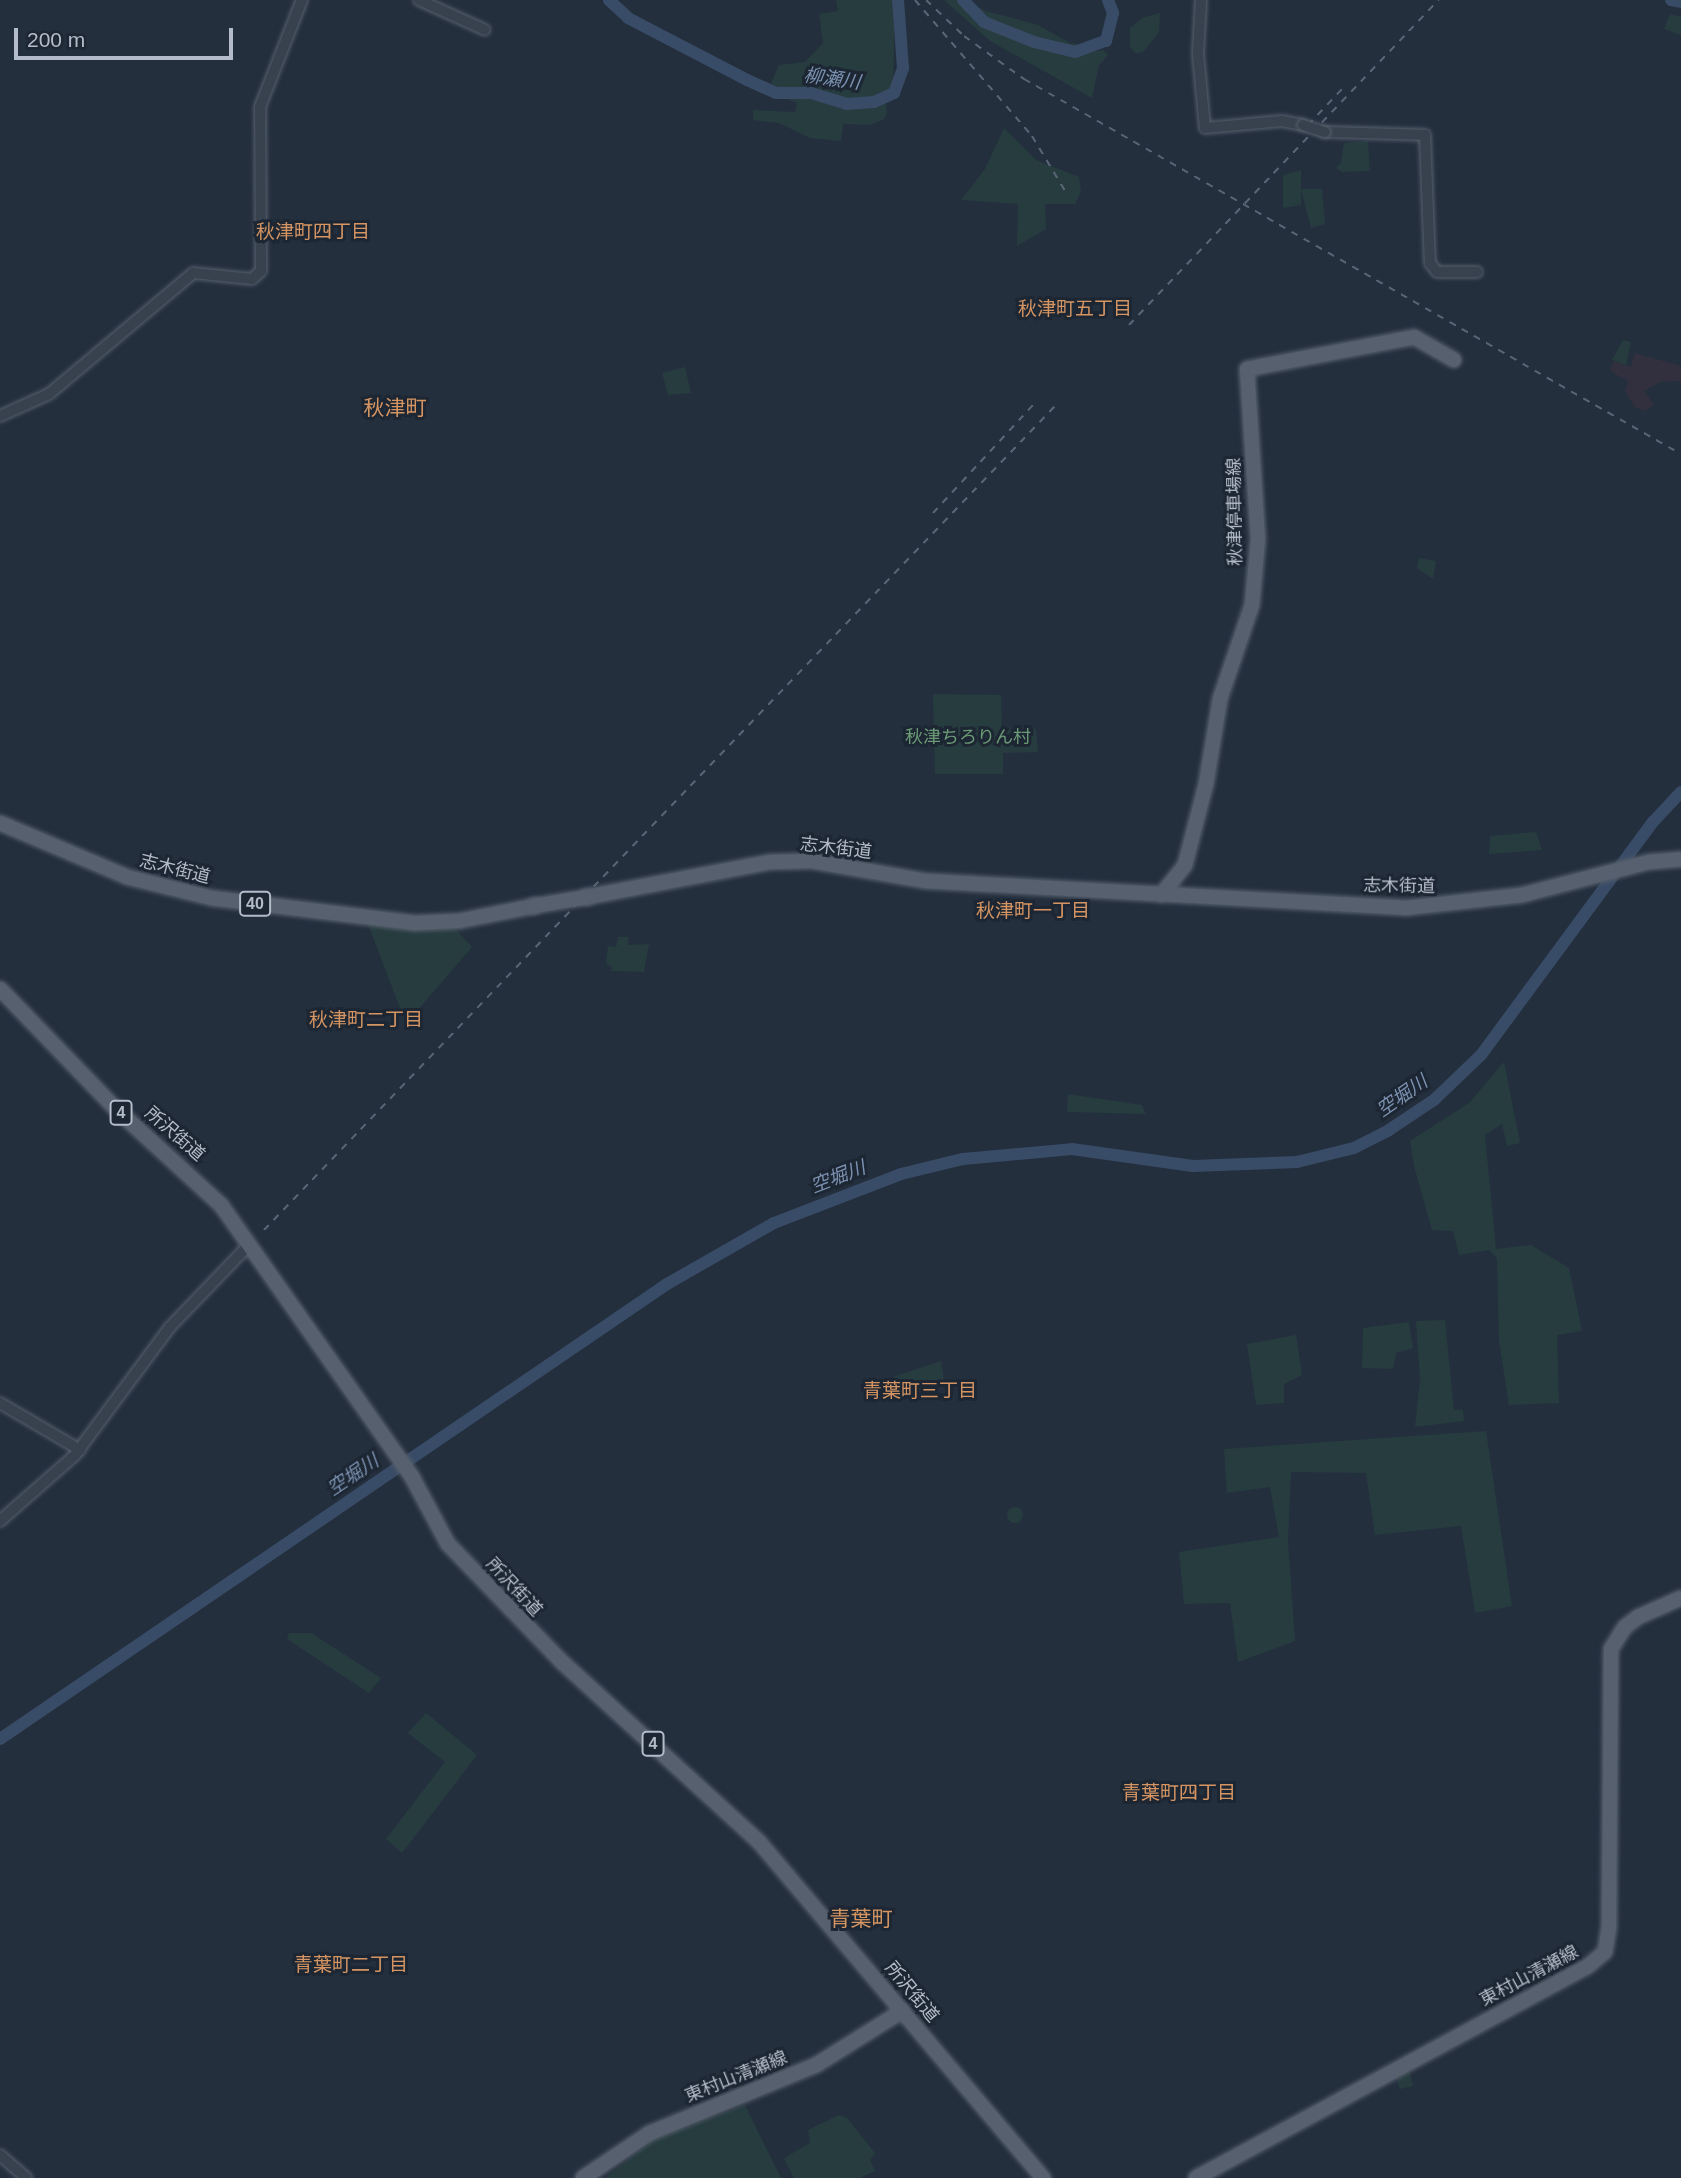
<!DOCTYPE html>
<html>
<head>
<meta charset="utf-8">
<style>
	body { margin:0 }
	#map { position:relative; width:1681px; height:2178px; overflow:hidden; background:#242f3e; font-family:Arial,"Noto Sans JP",sans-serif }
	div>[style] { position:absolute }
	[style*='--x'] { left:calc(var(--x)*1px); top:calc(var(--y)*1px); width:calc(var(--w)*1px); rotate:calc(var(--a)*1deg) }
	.medical>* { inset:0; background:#32303f }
	.green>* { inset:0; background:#263c3f }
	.round { border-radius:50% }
	.river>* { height:12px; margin:-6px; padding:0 6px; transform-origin:6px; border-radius:6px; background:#394c67 }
	.roads { filter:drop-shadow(0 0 2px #565f6c) drop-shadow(0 0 2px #565f6c) }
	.minor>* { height:10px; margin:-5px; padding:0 5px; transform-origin:5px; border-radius:5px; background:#38414e }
	.major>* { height:14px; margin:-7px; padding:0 7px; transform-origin:7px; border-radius:7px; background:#56606e }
	.rail>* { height:2px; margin-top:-1px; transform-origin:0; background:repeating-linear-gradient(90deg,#5a6575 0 7px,transparent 0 14px) }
	.bridges { filter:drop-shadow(0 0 2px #565f6c) drop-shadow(0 0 2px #565f6c) }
	.minor-bridge>* { height:10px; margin:-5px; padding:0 5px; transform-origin:5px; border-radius:5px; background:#38414e }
	.major-bridge>* { height:14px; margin:-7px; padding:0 7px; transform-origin:7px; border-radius:7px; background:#56606e }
	span { translate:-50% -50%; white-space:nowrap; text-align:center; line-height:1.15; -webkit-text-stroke:6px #1d2633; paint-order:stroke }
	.shield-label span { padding:2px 5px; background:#1d2633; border:2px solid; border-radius:5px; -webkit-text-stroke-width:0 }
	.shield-label { font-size:16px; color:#b4bcc9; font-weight:700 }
	.street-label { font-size:18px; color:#b4bcc9 }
	.park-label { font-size:18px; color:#6b9a76 }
	.water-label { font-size:19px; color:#7c92b1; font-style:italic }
	.neighbourhood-label { font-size:19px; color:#d59563 }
	.quarter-label { font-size:21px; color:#d59563 }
	.scale { position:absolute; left:14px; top:28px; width:219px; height:32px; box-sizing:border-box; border:4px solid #b4bcc9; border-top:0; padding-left:9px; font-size:21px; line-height:24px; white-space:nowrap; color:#b4bcc9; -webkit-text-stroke:5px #1d2633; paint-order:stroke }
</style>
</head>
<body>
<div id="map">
	<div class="medical">
		<i style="clip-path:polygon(1635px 353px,1681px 366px,1681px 381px,1660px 382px,1644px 391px,1654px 405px,1645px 411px,1635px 407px,1625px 391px,1628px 381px,1610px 371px,1614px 361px,1631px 367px)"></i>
	</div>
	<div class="green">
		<i style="clip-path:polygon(836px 0,895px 0,893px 90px,880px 99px,845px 101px,811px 90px,778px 89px,771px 83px,779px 65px,805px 62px,823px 43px,819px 14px,838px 11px)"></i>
		<i style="clip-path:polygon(944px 0,959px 0,970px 15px,989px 27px,1070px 55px,1103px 50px,1108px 55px,1099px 65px,1092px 98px,990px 41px)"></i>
		<i style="clip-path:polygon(965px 0,986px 11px,1038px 25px,1070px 43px,1084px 45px,1079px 50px,1035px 40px,986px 20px)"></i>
		<i style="clip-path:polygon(1160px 13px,1159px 32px,1144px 51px,1136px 54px,1130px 47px,1130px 28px,1142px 18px)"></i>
		<i style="clip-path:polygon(1670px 14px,1681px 17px,1681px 35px,1664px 29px)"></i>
		<i style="clip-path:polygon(799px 94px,842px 107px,886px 103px,887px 113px,884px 119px,870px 125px,843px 124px,841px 141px,810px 138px,779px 123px,753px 120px,753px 110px,795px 112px,797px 103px,778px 95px)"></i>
		<i style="clip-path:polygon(1004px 128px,1036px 160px,1079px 177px,1081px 191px,1075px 204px,1045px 204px,1046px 229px,1017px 246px,1018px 204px,961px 200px,985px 169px)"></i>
		<i style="clip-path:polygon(1368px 141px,1370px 171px,1342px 172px,1336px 168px,1341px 163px,1344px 143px)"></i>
		<i style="clip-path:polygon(1301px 170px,1301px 205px,1283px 208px,1283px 175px)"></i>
		<i style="clip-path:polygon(1301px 189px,1322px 189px,1325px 224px,1311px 228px)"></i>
		<i style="clip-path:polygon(1623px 340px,1631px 342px,1626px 365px,1612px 360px)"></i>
		<i style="clip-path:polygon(685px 367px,691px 393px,668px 395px,662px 373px)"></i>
		<i style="clip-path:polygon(1419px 558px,1436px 561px,1433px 579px,1417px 568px)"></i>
		<i style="clip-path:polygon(933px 694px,1001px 695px,1002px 728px,1036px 729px,1038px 752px,1003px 753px,1003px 774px,935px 774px)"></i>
		<i style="clip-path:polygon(1536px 832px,1542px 850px,1489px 854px,1490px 836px)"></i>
		<i style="clip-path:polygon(368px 924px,453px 926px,472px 947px,406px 1024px)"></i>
		<i style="clip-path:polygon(618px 937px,629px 937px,628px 945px,649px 944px,644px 972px,611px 971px,612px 967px,606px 964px,608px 946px,616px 947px)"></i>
		<i style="clip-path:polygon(1504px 1062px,1520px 1143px,1507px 1146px,1502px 1124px,1485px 1135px,1496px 1249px,1531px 1245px,1569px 1268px,1582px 1331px,1557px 1335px,1559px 1403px,1509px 1405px,1499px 1341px,1497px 1259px,1490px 1250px,1459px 1255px,1453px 1231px,1432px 1230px,1414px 1166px,1410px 1141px,1469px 1103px)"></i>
		<i style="clip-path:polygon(1068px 1094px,1142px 1105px,1146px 1114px,1067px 1112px)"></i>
		<i style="clip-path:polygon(1445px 1320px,1454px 1410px,1463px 1410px,1464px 1421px,1415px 1427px,1420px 1379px,1416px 1321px)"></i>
		<i style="clip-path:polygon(1409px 1322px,1413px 1348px,1396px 1353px,1393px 1369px,1362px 1368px,1363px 1328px)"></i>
		<i style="clip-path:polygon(1296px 1335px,1302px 1375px,1284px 1384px,1284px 1403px,1256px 1405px,1247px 1344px)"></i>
		<i style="clip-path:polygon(941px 1361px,944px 1380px,900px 1397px,893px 1377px)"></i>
		<i style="clip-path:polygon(1486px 1431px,1512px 1606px,1475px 1613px,1461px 1526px,1375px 1535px,1366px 1473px,1291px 1472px,1288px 1541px,1295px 1641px,1238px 1662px,1230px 1603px,1184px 1604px,1179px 1552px,1279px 1537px,1270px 1487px,1227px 1493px,1224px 1449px)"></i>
		<i class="round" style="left:1007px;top:1507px;width:16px;height:16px"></i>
		<i style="clip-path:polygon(289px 1633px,311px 1633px,381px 1678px,369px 1693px,287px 1639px)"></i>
		<i style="clip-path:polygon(426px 1713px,477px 1755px,402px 1853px,386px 1839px,445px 1762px,408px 1733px)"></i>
		<i style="clip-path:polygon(1409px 2070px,1413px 2086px,1400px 2089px,1396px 2077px)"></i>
		<i style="clip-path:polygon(745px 2105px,781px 2178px,605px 2178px,653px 2140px)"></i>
		<i style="clip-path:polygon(839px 2115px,847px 2118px,875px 2153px,870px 2160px,875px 2171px,860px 2178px,794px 2178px,784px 2158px,810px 2143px,808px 2130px)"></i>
	</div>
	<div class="river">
		<i style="--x:609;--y:0;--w:26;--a:43"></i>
		<i style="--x:628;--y:18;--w:134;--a:27.5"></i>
		<i style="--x:747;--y:80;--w:32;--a:24"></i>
		<i style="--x:776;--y:93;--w:35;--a:0"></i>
		<i style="--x:811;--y:93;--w:37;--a:17"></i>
		<i style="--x:846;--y:104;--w:28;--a:-4"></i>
		<i style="--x:874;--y:102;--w:22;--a:-24"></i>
		<i style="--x:894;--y:93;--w:27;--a:-70"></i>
		<i style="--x:903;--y:68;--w:68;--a:-94.2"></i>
		<i style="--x:963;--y:0;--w:30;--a:46"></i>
		<i style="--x:984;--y:22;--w:54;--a:21.8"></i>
		<i style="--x:1034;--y:42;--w:42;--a:13.7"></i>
		<i style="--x:1075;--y:52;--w:33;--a:-20"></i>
		<i style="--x:1106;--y:41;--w:29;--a:-76"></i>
		<i style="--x:1113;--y:13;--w:14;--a:-111"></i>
		<i style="--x:1671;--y:0;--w:10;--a:11"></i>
		<i style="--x:0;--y:1739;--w:807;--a:-34.3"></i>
		<i style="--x:667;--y:1284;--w:123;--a:-29.7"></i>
		<i style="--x:774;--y:1223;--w:136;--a:-21.1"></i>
		<i style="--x:901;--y:1174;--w:64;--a:-13.6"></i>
		<i style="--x:963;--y:1159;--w:109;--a:-5.2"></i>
		<i style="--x:1072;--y:1149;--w:122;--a:8"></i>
		<i style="--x:1193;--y:1166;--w:104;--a:-2.2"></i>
		<i style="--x:1297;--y:1162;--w:59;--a:-13.8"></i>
		<i style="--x:1354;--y:1148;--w:39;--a:-27"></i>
		<i style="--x:1389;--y:1130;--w:54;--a:-33.7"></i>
		<i style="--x:1434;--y:1100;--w:65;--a:-43.8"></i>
		<i style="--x:1481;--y:1055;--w:290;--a:-53.6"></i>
		<i style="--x:1653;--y:822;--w:41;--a:-47"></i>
	</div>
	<div class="roads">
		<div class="minor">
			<i style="--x:419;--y:0;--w:72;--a:24.4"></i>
			<i style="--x:1201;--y:0;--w:54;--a:93.2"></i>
			<i style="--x:1198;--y:54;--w:74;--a:84.6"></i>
			<i style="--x:1205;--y:128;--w:77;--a:-5.2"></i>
			<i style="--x:1282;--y:121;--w:21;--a:11"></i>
			<i style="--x:1325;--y:132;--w:100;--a:1.7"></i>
			<i style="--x:1425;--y:135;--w:128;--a:87.8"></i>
			<i style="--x:1430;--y:263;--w:11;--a:52"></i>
			<i style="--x:1437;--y:272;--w:40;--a:0"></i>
			<i style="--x:0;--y:416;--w:54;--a:-24.2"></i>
			<i style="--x:49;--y:394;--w:188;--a:-40"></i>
			<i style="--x:193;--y:273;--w:59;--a:5.8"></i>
			<i style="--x:252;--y:279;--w:12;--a:-42"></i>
			<i style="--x:261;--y:271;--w:164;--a:-90.3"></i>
			<i style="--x:260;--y:107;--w:115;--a:-68.6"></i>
			<i style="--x:0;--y:1403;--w:93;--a:30.4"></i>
			<i style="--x:0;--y:1521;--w:100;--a:-41.3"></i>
			<i style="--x:75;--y:1455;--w:159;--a:-53.4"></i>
			<i style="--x:170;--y:1327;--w:114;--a:-46.1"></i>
			<i style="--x:0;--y:2155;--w:35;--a:41"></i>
		</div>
		<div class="major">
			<i style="--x:0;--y:823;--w:138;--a:23"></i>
			<i style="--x:127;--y:877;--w:87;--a:14"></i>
			<i style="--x:211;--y:898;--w:205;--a:7"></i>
			<i style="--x:414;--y:923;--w:45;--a:-2.5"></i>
			<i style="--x:459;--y:921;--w:76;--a:-11.3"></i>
			<i style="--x:1161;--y:895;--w:38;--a:-51"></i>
			<i style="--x:1185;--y:865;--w:84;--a:-75.5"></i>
			<i style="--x:1206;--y:784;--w:86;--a:-80.6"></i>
			<i style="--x:1220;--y:699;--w:99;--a:-71.2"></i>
			<i style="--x:1252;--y:605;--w:66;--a:-84.8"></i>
			<i style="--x:1258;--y:539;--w:170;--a:-93.7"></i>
			<i style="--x:1247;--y:369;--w:170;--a:-10.8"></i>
			<i style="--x:1414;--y:337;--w:46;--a:29.9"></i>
			<i style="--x:587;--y:897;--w:187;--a:-10.8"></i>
			<i style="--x:771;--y:862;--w:41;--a:-1.4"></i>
			<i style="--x:812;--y:861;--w:116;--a:10"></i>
			<i style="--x:926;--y:881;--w:480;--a:3.2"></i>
			<i style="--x:1405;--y:908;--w:118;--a:-6.3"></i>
			<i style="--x:1522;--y:895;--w:131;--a:-14.6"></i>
			<i style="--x:1649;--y:862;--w:32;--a:-5"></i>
			<i style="--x:0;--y:989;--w:165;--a:46"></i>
			<i style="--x:115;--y:1108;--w:144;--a:42.5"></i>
			<i style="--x:221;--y:1205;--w:332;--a:54.9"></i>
			<i style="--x:412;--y:1477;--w:76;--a:61.8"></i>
			<i style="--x:448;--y:1544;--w:164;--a:46"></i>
			<i style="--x:562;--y:1662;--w:268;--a:42.4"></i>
			<i style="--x:760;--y:1843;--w:439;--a:49.8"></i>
			<i style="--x:583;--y:2178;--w:81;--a:-33.9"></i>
			<i style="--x:650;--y:2133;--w:179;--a:-22.3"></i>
			<i style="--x:816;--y:2065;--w:102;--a:-32.1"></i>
			<i style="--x:1196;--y:2178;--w:444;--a:-28.4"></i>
			<i style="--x:1587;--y:1967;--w:23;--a:-40"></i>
			<i style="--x:1605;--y:1952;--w:24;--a:-81"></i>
			<i style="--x:1609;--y:1928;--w:279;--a:-89.6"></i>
			<i style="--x:1611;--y:1649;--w:26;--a:-58"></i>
			<i style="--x:1625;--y:1627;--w:16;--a:-38"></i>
			<i style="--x:1638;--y:1617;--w:47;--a:-23.8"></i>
		</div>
	</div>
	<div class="rail">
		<i style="--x:915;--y:0;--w:179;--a:49.3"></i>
		<i style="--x:1032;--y:136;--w:64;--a:59"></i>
		<i style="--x:926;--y:0;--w:52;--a:43.5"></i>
		<i style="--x:964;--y:36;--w:74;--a:35.6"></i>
		<i style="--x:1024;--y:79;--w:756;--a:29.72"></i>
		<i style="--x:1308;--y:125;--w:50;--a:-46.6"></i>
		<i style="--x:1129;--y:325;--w:449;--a:-46.4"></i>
		<i style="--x:933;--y:513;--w:150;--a:-47.2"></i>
		<i style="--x:264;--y:1230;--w:1144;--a:-46.17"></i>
	</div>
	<div class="bridges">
		<div class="minor-bridge">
			<i style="--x:1303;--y:125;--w:23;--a:18"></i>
		</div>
		<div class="major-bridge">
			<i style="--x:534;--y:906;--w:54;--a:-9.6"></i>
		</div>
	</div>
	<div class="shield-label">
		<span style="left:255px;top:904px">40</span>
		<span style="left:121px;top:1113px">4</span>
		<span style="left:653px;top:1744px">4</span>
	</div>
	<div class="street-label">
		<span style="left:1235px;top:512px;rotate:-91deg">秋津停車場線</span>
		<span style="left:836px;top:848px;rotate:7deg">志木街道</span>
		<span style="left:175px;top:869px;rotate:14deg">志木街道</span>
		<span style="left:1399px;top:886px;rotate:1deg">志木街道</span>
		<span style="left:175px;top:1134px;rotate:41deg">所沢街道</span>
		<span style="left:514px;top:1587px;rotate:47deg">所沢街道</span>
		<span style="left:1529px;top:1976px;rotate:-28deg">東村山清瀬線</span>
		<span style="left:912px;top:1992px;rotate:50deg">所沢街道</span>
		<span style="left:736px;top:2077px;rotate:-22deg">東村山清瀬線</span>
	</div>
	<div class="park-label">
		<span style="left:968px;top:737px">秋津ちろりん村</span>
	</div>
	<div class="water-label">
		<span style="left:832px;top:79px;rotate:8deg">柳瀬川</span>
		<span style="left:1402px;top:1096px;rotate:-35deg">空堀川</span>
		<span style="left:838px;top:1177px;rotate:-21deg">空堀川</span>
		<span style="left:353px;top:1475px;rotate:-34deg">空堀川</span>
	</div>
	<div class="neighbourhood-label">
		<span style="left:313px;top:232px">秋津町四丁目</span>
		<span style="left:1075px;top:309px">秋津町五丁目</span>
		<span style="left:1033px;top:911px">秋津町一丁目</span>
		<span style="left:366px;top:1020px">秋津町二丁目</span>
		<span style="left:920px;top:1391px">青葉町三丁目</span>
		<span style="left:1179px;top:1793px">青葉町四丁目</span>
		<span style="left:351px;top:1965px">青葉町二丁目</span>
	</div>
	<div class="quarter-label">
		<span style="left:395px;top:408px">秋津町</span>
		<span style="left:861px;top:1919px">青葉町</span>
	</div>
	<div class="scale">200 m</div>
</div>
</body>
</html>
